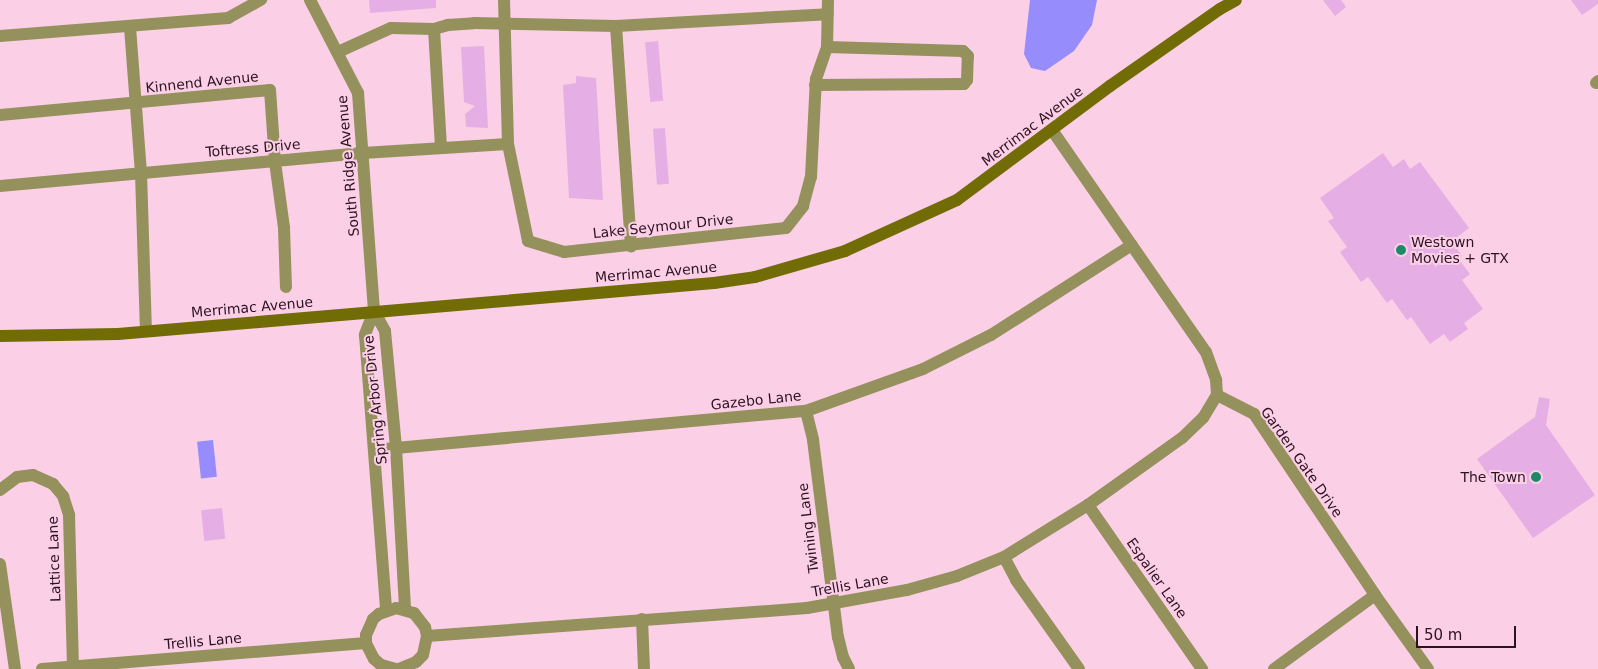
<!DOCTYPE html>
<html>
<head>
<meta charset="utf-8">
<style>
	body { margin:0 }
	#map { position:relative; width:1598px; height:669px; overflow:hidden; background:#fbcfe6; font-family:"DejaVu Sans",sans-serif }
	div>[style] { position:absolute }
	[style*='--x'] { left:calc(var(--x)*1px); top:calc(var(--y)*1px); width:calc(var(--w)*1px); rotate:calc(var(--a)*1deg) }
	.water>* { inset:0; background:#968cfb; transform-origin:0 0 }
	.building>* { inset:0; background:#e5afe6; transform-origin:0 0 }
	.street>* { height:12px; margin:-6px; padding:0 6px; transform-origin:6px; border-radius:6px; background:#94915d }
	.secondary>* { height:12px; margin:-6px; padding:0 6px; transform-origin:6px; border-radius:6px; background:#716c05 }
	.dots>* { width:14px; height:14px; translate:-50% -50%; box-sizing:border-box; border:2px solid #fbcfe6; border-radius:50% }
	span { translate:-50% -50%; white-space:nowrap; text-align:center; line-height:1.15; -webkit-text-stroke:4px #fbcfe6; paint-order:stroke }
	.street-label { font-size:14px; color:#2d1322 }
	.poi-label { font-size:14px; color:#2d1322 }
	.left { translate:0 -50%; text-align:left }
	.right { translate:-100% -50%; text-align:right }
	.scale { position:absolute; left:1416px; top:626px; width:100px; height:22px; box-sizing:border-box; border:2px solid #2d1322; border-top:0; padding-left:6px; font-size:15px; line-height:18px; white-space:nowrap; color:#2d1322; -webkit-text-stroke:4px #fbcfe6; paint-order:stroke }
</style>
</head>
<body>
<div id="map">
	<div class="water">
		<i style="clip-path:polygon(1030px 0,1097px 0,1092px 25px,1074px 51px,1045px 71px,1031px 68px,1024px 54px)"></i>
		<i style="left:213px;top:440px;width:37px;height:16px;rotate:84deg"></i>
	</div>
	<div class="building">
		<i style="clip-path:polygon(369px 0,436px 0,436px 8px,370px 13px)"></i>
		<i style="clip-path:polygon(1323px 0,1341px 0,1346px 7px,1335px 16px)"></i>
		<i style="clip-path:polygon(1571px 0,1598px 0,1598px 4px,1582px 15px)"></i>
		<i style="left:658px;top:41px;width:60px;height:13px;rotate:85deg"></i>
		<i style="clip-path:polygon(484px 46px,488px 128px,466px 127px,465px 114px,475px 106px,464px 102px,461px 47px)"></i>
		<i style="clip-path:polygon(576px 76px,596px 78px,603px 200px,569px 198px,563px 85px,576px 83px)"></i>
		<i style="left:665px;top:128px;width:56px;height:12px;rotate:86deg"></i>
		<i style="clip-path:polygon(1383px 153px,1393px 167px,1404px 159px,1410px 169px,1420px 162px,1469px 228px,1452px 241px,1462px 256px,1458px 258px,1470px 274px,1462px 280px,1483px 309px,1464px 323px,1468px 329px,1450px 342px,1444px 334px,1430px 344px,1411px 317px,1407px 320px,1392px 299px,1387px 303px,1368px 277px,1361px 282px,1340px 252px,1347px 247px,1328px 221px,1334px 218px,1320px 198px)"></i>
		<i style="clip-path:polygon(1539px 397px,1550px 399px,1546px 425px,1595px 495px,1533px 538px,1477px 459px,1535px 417px)"></i>
		<i style="left:222px;top:508px;width:31px;height:21px;rotate:84deg"></i>
	</div>
	<div class="street">
		<i style="--x:310;--y:0;--w:105;--a:62.7"></i>
		<i style="--x:358;--y:93;--w:219;--a:85.8"></i>
		<i style="--x:374;--y:311;--w:26;--a:111"></i>
		<i style="--x:365;--y:335;--w:276;--a:85.6"></i>
		<i style="--x:504;--y:0;--w:144;--a:88.4"></i>
		<i style="--x:508;--y:144;--w:99;--a:78.3"></i>
		<i style="--x:528;--y:241;--w:38;--a:17"></i>
		<i style="--x:564;--y:252;--w:223;--a:-6.2"></i>
		<i style="--x:786;--y:228;--w:28;--a:-52"></i>
		<i style="--x:803;--y:206;--w:30;--a:-75"></i>
		<i style="--x:811;--y:177;--w:98;--a:-87.1"></i>
		<i style="--x:816;--y:79;--w:34;--a:-71"></i>
		<i style="--x:827;--y:47;--w:47;--a:-88.8"></i>
		<i style="--x:616;--y:26;--w:221;--a:86.1"></i>
		<i style="--x:130;--y:27;--w:146;--a:85.7"></i>
		<i style="--x:141;--y:173;--w:158;--a:88.2"></i>
		<i style="--x:434;--y:29;--w:119;--a:86.6"></i>
		<i style="--x:0;--y:36;--w:229;--a:-4.5"></i>
		<i style="--x:228;--y:18;--w:38;--a:-29"></i>
		<i style="--x:338;--y:52;--w:58;--a:-24.4"></i>
		<i style="--x:391;--y:28;--w:43;--a:1.3"></i>
		<i style="--x:434;--y:29;--w:15;--a:-16"></i>
		<i style="--x:448;--y:25;--w:26;--a:-4"></i>
		<i style="--x:474;--y:23;--w:142;--a:1.2"></i>
		<i style="--x:616;--y:26;--w:212;--a:-3.2"></i>
		<i style="--x:1596;--y:83;--w:3;--a:-45"></i>
		<i style="--x:815;--y:85;--w:149;--a:-0.4"></i>
		<i style="--x:964;--y:84;--w:5;--a:-53"></i>
		<i style="--x:967;--y:80;--w:24;--a:-88"></i>
		<i style="--x:968;--y:56;--w:7;--a:-135"></i>
		<i style="--x:963;--y:51;--w:136;--a:-178.3"></i>
		<i style="--x:0;--y:115;--w:271;--a:-5.3"></i>
		<i style="--x:270;--y:90;--w:72;--a:86"></i>
		<i style="--x:275;--y:162;--w:67;--a:82.2"></i>
		<i style="--x:284;--y:228;--w:59;--a:88.1"></i>
		<i style="--x:1052;--y:130;--w:270;--a:55.3"></i>
		<i style="--x:1206;--y:352;--w:30;--a:70"></i>
		<i style="--x:1216;--y:380;--w:15;--a:86"></i>
		<i style="--x:0;--y:186;--w:364;--a:-5.2"></i>
		<i style="--x:363;--y:153;--w:145;--a:-3.6"></i>
		<i style="--x:374;--y:311;--w:23;--a:61"></i>
		<i style="--x:385;--y:331;--w:117;--a:84.6"></i>
		<i style="--x:396;--y:447;--w:162;--a:86.8"></i>
		<i style="--x:1217;--y:395;--w:42;--a:27.2"></i>
		<i style="--x:1254;--y:414;--w:218;--a:56.2"></i>
		<i style="--x:1375;--y:595;--w:91;--a:54.4"></i>
		<i style="--x:806;--y:411;--w:30;--a:76"></i>
		<i style="--x:813;--y:440;--w:199;--a:82.8"></i>
		<i style="--x:838;--y:637;--w:21;--a:76"></i>
		<i style="--x:843;--y:657;--w:13;--a:63"></i>
		<i style="--x:374;--y:450;--w:434;--a:-5.2"></i>
		<i style="--x:806;--y:411;--w:124;--a:-19.7"></i>
		<i style="--x:923;--y:369;--w:76;--a:-26.6"></i>
		<i style="--x:991;--y:335;--w:167;--a:-32.6"></i>
		<i style="--x:0;--y:490;--w:21;--a:-37"></i>
		<i style="--x:17;--y:477;--w:16;--a:-7"></i>
		<i style="--x:33;--y:475;--w:22;--a:24"></i>
		<i style="--x:53;--y:484;--w:16;--a:50"></i>
		<i style="--x:63;--y:496;--w:20;--a:72"></i>
		<i style="--x:69;--y:515;--w:152;--a:88.5"></i>
		<i style="--x:1088;--y:505;--w:200;--a:55.2"></i>
		<i style="--x:1004;--y:557;--w:26;--a:62"></i>
		<i style="--x:1016;--y:580;--w:109;--a:54.7"></i>
		<i style="--x:0;--y:564;--w:106;--a:81.9"></i>
		<i style="--x:642;--y:619;--w:50;--a:87.7"></i>
		<i style="--x:427;--y:636;--w:381;--a:-4.2"></i>
		<i style="--x:807;--y:608;--w:102;--a:-10.2"></i>
		<i style="--x:907;--y:590;--w:52;--a:-15.6"></i>
		<i style="--x:957;--y:576;--w:51;--a:-22"></i>
		<i style="--x:1004;--y:557;--w:99;--a:-31.8"></i>
		<i style="--x:1088;--y:505;--w:115;--a:-35.5"></i>
		<i style="--x:1182;--y:438;--w:29;--a:-44"></i>
		<i style="--x:1203;--y:418;--w:27;--a:-59"></i>
		<i style="--x:42;--y:669;--w:325;--a:-4.6"></i>
		<i style="--x:396;--y:669;--w:16;--a:-165"></i>
		<i style="--x:381;--y:665;--w:9;--a:-139"></i>
		<i style="--x:374;--y:659;--w:18;--a:-117"></i>
		<i style="--x:366;--y:643;--w:8;--a:-90"></i>
		<i style="--x:366;--y:635;--w:17;--a:-66"></i>
		<i style="--x:373;--y:619;--w:8;--a:-40"></i>
		<i style="--x:379;--y:614;--w:18;--a:-19"></i>
		<i style="--x:396;--y:608;--w:19;--a:16"></i>
		<i style="--x:414;--y:613;--w:18;--a:52"></i>
		<i style="--x:425;--y:627;--w:9;--a:77"></i>
		<i style="--x:427;--y:636;--w:19;--a:102"></i>
		<i style="--x:423;--y:655;--w:10;--a:135"></i>
		<i style="--x:416;--y:662;--w:18;--a:158"></i>
		<i style="--x:1274;--y:669;--w:125;--a:-36.2"></i>
	</div>
	<div class="secondary">
		<i style="--x:0;--y:336;--w:118;--a:-1"></i>
		<i style="--x:118;--y:334;--w:598;--a:-4.89"></i>
		<i style="--x:714;--y:283;--w:41;--a:-8.3"></i>
		<i style="--x:755;--y:277;--w:94;--a:-16.1"></i>
		<i style="--x:845;--y:251;--w:123;--a:-24.5"></i>
		<i style="--x:957;--y:200;--w:191;--a:-36.7"></i>
		<i style="--x:1110;--y:86;--w:134;--a:-35"></i>
		<i style="--x:1220;--y:9;--w:18;--a:-29"></i>
	</div>
	<div class="dots">
		<i style="left:1401px;top:250px;background:#1e8966"></i>
		<i style="left:1536px;top:477px;background:#1e8966"></i>
	</div>
	<div class="street-label">
		<span style="left:202px;top:82px;rotate:-6deg">Kinnend Avenue</span>
		<span style="left:1032px;top:126px;rotate:-37deg">Merrimac Avenue</span>
		<span style="left:253px;top:148px;rotate:-5deg">Toftress Drive</span>
		<span style="left:348px;top:166px;rotate:-95deg">South Ridge Avenue</span>
		<span style="left:663px;top:226px;rotate:-6deg">Lake Seymour Drive</span>
		<span style="left:656px;top:272px;rotate:-5deg">Merrimac Avenue</span>
		<span style="left:252px;top:307px;rotate:-5deg">Merrimac Avenue</span>
		<span style="left:375px;top:400px;rotate:-96deg">Spring Arbor Drive</span>
		<span style="left:756px;top:400px;rotate:-6deg">Gazebo Lane</span>
		<span style="left:1302px;top:462px;rotate:55deg">Garden Gate Drive</span>
		<span style="left:808px;top:528px;rotate:-97deg">Twining Lane</span>
		<span style="left:54px;top:559px;rotate:-92deg">Lattice Lane</span>
		<span style="left:1157px;top:578px;rotate:55deg">Espalier Lane</span>
		<span style="left:850px;top:585px;rotate:-10deg">Trellis Lane</span>
		<span style="left:203px;top:641px;rotate:-5deg">Trellis Lane</span>
	</div>
	<div class="poi-label">
		<span class="left" style="left:1411px;top:250px">Westown<br>Movies + GTX</span>
		<span class="right" style="left:1526px;top:477px">The Town</span>
	</div>
	<div class="scale">50 m</div>
</div>
</body>
</html>
